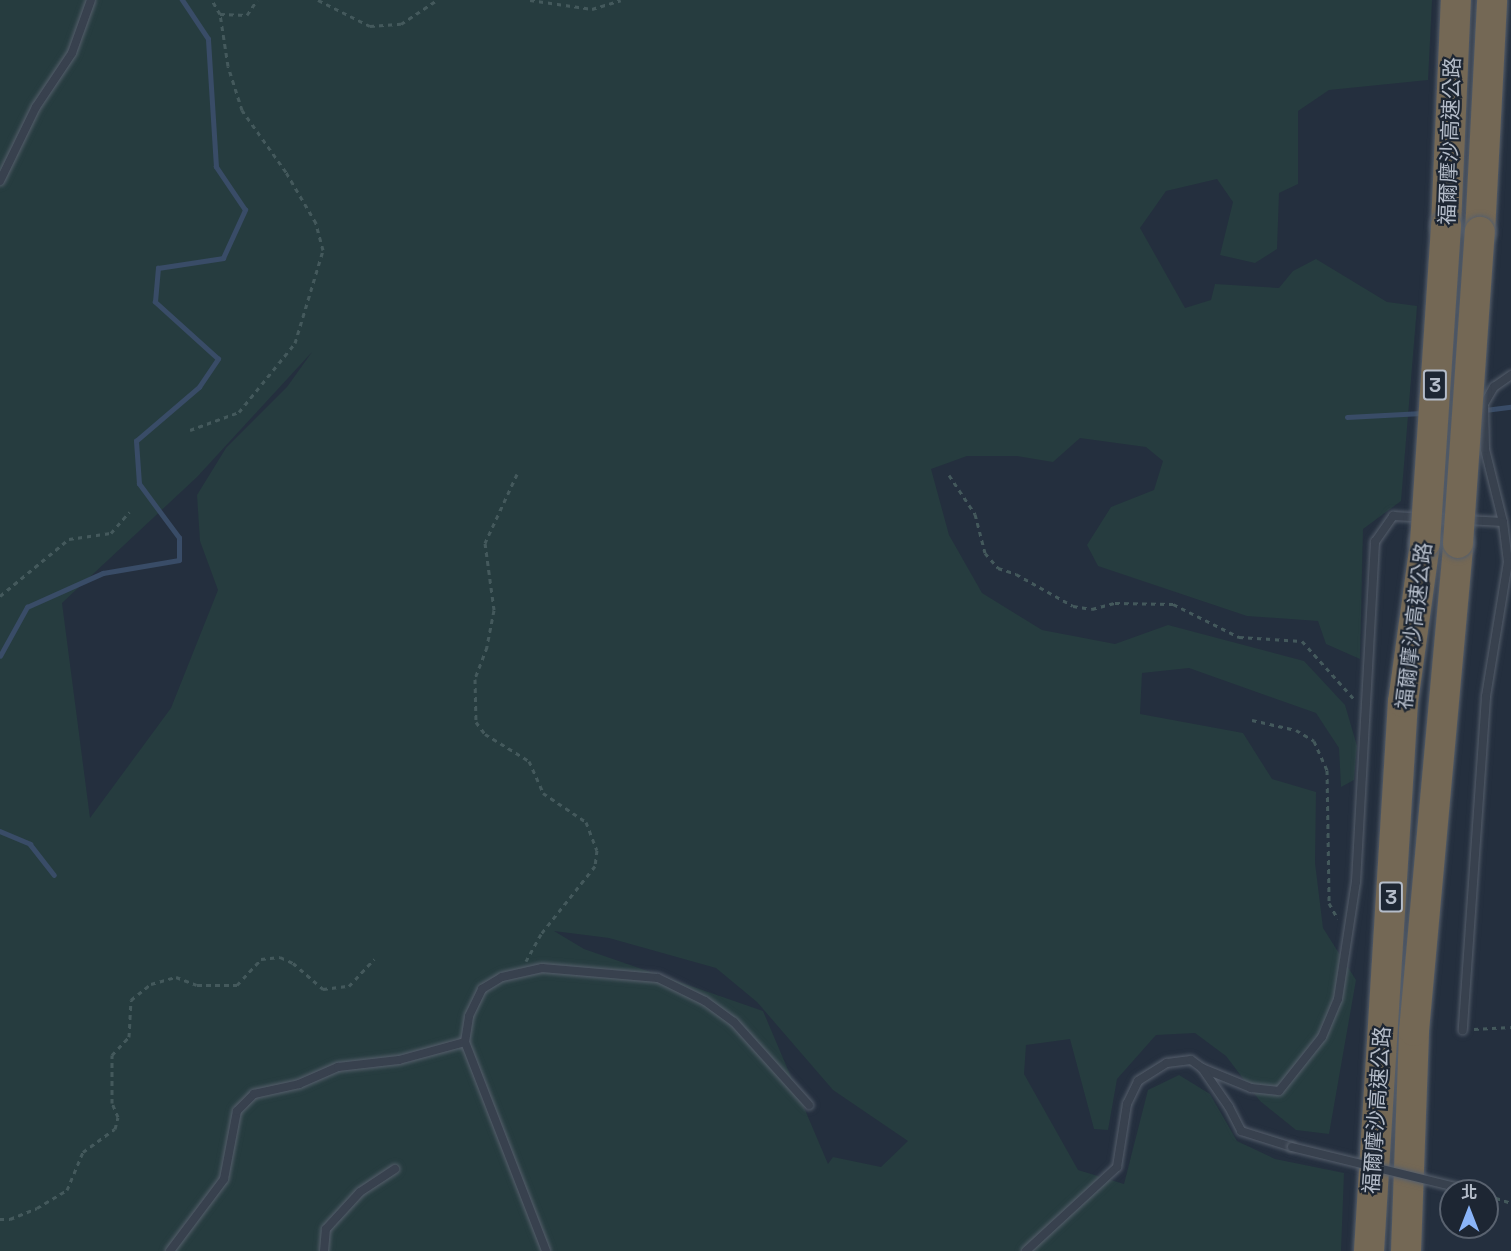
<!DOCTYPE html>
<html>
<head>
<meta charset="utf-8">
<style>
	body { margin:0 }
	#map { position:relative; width:1511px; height:1251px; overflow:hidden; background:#242f3e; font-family:"Space Grotesk","Noto Sans TC",sans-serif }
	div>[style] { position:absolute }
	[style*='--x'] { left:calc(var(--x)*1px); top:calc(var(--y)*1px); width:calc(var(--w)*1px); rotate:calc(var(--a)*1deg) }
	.green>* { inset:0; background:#263c3f }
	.stream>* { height:4.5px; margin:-2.25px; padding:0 2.25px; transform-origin:2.25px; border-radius:2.25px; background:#394c67 }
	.path>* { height:3px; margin-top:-1.5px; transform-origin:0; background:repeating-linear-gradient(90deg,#44595c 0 4.5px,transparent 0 9px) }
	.roads { filter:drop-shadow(0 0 2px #565f6c) drop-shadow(0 0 2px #565f6c) }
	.service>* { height:8px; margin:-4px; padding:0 4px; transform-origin:4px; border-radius:4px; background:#38414e }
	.motorway>* { height:30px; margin:-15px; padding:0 15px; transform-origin:15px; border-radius:15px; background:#746855 }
	.bridges { filter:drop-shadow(0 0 2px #565f6c) drop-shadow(0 0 2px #565f6c) }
	.service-bridge>* { height:8px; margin:-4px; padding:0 4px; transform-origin:4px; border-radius:4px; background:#38414e }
	.motorway-bridge>* { height:30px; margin:-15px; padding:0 15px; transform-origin:15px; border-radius:15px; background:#746855 }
	span { translate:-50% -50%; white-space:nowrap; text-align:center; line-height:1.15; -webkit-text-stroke:4.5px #1d2633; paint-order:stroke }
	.shield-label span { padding:2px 4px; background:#1d2633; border:2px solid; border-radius:4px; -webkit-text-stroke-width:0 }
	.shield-label { font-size:20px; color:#b4bcc9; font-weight:700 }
	.street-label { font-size:21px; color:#b4bcc9 }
	.north { position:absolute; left:1439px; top:1179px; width:60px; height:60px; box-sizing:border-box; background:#1d2633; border:2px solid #59626f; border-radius:50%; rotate:0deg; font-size:16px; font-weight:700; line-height:24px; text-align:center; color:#b4bcc9 }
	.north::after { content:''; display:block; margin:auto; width:21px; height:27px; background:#8ab4f8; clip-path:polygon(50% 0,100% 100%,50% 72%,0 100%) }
</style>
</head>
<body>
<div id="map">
	<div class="green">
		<i style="clip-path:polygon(evenodd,0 0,1432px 0,1428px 80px,1329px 90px,1298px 111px,1298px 184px,1279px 193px,1277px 249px,1255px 263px,1220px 255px,1233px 202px,1217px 179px,1166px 191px,1140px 228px,1185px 308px,1211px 300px,1215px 284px,1279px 288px,1293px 271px,1316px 259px,1387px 302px,1417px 306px,1401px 501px,1363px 529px,1360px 659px,1326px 644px,1318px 621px,1247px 616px,1098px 566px,1087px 545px,1111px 507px,1154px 490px,1163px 461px,1146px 447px,1080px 438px,1053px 462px,1017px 456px,967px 456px,931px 469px,949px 535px,982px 593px,1042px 630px,1115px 644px,1168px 625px,1304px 661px,1345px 705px,1357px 746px,1354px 780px,1341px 787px,1339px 748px,1316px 713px,1189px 668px,1142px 673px,1140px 714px,1243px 733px,1272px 779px,1316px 792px,1315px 863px,1323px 928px,1356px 980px,1329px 1134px,1296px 1130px,1260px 1101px,1226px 1056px,1195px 1033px,1156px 1035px,1117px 1079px,1108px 1130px,1094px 1129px,1070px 1039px,1026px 1045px,1024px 1074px,1078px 1170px,1124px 1184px,1148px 1090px,1179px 1075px,1210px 1094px,1237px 1141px,1275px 1159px,1344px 1173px,1341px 1251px,0 1251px,0 0,312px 352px,287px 387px,226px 448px,197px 495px,200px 541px,218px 590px,171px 708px,90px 818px,62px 603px,197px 477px,312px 352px,0 0,554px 931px,609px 938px,716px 968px,757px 1002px,833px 1090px,908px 1141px,881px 1167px,833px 1157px,828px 1164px,763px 1011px,584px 949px,554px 931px)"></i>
	</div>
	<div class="stream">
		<i style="--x:1485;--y:410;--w:26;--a:-7"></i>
		<i style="--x:1347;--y:417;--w:75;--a:-3.1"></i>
		<i style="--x:0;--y:656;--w:56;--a:-61.1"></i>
		<i style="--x:27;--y:607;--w:83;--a:-24.1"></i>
		<i style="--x:103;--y:573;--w:77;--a:-9.7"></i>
		<i style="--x:179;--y:560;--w:22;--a:-90"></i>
		<i style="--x:179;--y:538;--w:67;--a:-126.5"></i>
		<i style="--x:139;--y:484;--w:43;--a:-94"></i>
		<i style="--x:136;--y:441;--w:83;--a:-40.6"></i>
		<i style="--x:199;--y:387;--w:34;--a:-56"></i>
		<i style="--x:218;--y:359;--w:85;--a:-137.9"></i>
		<i style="--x:155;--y:302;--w:34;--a:-85"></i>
		<i style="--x:158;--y:268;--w:66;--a:-8.7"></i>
		<i style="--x:223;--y:258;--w:53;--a:-65.4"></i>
		<i style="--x:245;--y:210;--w:52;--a:-124"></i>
		<i style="--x:216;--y:167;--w:128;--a:-93.6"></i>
		<i style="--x:208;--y:39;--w:47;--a:-123.7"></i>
		<i style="--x:0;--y:831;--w:33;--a:23"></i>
		<i style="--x:30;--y:844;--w:39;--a:52"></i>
	</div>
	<div class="path">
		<i style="--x:318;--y:0;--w:58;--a:26.6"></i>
		<i style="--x:370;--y:26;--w:31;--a:-4"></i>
		<i style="--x:401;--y:24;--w:43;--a:-33.7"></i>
		<i style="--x:530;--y:0;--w:63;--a:8.3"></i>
		<i style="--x:592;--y:9;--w:30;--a:-17"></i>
		<i style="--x:220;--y:14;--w:27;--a:2"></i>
		<i style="--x:247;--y:15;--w:18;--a:-56"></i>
		<i style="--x:190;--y:430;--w:52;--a:-20.2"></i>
		<i style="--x:239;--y:412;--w:89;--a:-50.9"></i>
		<i style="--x:295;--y:343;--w:97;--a:-73.2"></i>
		<i style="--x:323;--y:250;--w:28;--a:-105"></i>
		<i style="--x:316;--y:223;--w:59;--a:-120.5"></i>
		<i style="--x:286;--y:172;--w:76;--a:-125.4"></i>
		<i style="--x:242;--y:110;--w:46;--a:-107.7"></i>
		<i style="--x:228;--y:66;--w:53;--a:-98.7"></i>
		<i style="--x:220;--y:14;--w:16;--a:-120"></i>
		<i style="--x:517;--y:474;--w:76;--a:114.9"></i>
		<i style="--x:485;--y:543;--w:68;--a:82.3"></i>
		<i style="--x:494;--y:610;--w:38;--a:101"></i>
		<i style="--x:487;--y:647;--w:34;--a:111"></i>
		<i style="--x:475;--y:679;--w:43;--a:88.7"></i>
		<i style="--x:476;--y:722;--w:15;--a:53"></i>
		<i style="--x:485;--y:734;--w:52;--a:31.5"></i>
		<i style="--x:529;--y:761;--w:35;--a:66"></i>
		<i style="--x:543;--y:793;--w:52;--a:34"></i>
		<i style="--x:586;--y:822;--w:30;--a:69"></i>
		<i style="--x:597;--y:850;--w:16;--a:97"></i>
		<i style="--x:595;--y:866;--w:87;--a:128.5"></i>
		<i style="--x:541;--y:934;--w:31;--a:119"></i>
		<i style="--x:949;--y:475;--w:47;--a:56.3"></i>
		<i style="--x:975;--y:514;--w:40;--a:75.6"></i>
		<i style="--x:985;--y:553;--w:20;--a:49"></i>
		<i style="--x:998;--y:568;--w:19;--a:18"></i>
		<i style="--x:1016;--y:574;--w:65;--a:29.3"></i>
		<i style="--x:1073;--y:606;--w:19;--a:9"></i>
		<i style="--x:1092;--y:609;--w:24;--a:-15"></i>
		<i style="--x:1115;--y:603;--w:58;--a:1"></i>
		<i style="--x:1173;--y:604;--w:74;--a:26.6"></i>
		<i style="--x:1239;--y:637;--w:63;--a:3.6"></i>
		<i style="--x:1302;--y:641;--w:79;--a:48.1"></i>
		<i style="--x:0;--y:596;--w:89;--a:-39.6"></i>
		<i style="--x:69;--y:539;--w:42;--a:-8.1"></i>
		<i style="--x:111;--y:533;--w:28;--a:-49"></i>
		<i style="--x:1252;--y:720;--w:45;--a:12.8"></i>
		<i style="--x:1296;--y:730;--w:21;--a:31"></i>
		<i style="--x:1314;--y:741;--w:32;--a:66"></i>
		<i style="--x:1327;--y:770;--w:133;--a:89.1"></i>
		<i style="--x:1329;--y:903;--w:18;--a:61"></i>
		<i style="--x:1474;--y:1029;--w:37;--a:-3"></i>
		<i style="--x:1487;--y:1195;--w:25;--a:18"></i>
		<i style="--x:0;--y:1219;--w:10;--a:0"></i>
		<i style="--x:10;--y:1219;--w:29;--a:-22"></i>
		<i style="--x:37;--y:1208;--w:35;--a:-31"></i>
		<i style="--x:67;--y:1190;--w:41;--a:-67.2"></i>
		<i style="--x:83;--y:1152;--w:39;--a:-36"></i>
		<i style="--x:115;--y:1129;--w:12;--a:-76"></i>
		<i style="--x:118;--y:1117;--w:15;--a:-113"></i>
		<i style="--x:112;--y:1103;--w:48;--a:-90"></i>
		<i style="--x:112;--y:1055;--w:25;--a:-47"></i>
		<i style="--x:129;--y:1037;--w:37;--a:-87"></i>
		<i style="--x:131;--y:1000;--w:26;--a:-39"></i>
		<i style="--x:151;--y:984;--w:26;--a:-16"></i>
		<i style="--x:176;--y:977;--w:22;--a:21"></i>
		<i style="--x:197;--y:985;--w:40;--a:0"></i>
		<i style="--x:237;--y:985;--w:35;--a:-47"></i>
		<i style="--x:261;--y:959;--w:19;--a:-6"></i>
		<i style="--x:280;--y:957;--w:14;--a:25"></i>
		<i style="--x:293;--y:963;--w:40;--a:41"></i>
		<i style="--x:323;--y:989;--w:26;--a:-7"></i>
		<i style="--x:349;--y:986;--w:37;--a:-47"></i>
	</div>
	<div class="roads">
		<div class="service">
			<i style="--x:0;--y:181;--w:82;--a:-64.1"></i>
			<i style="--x:36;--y:107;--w:65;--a:-56.3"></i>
			<i style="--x:72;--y:53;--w:56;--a:-70.3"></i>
			<i style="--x:1503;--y:522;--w:75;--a:-103.9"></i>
			<i style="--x:1485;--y:449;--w:45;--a:-91.3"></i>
			<i style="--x:1484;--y:404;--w:20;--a:-60"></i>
			<i style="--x:1494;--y:387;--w:21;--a:-35"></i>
			<i style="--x:465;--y:1042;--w:26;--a:-81"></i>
			<i style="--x:469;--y:1016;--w:30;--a:-64"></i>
			<i style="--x:482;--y:989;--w:23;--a:-31"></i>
			<i style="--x:502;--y:977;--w:41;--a:-12.7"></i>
			<i style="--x:542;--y:968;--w:116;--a:4.9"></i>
			<i style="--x:658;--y:978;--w:52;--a:26.1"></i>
			<i style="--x:705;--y:1001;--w:36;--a:36"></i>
			<i style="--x:734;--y:1022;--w:112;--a:47.9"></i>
			<i style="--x:1202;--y:1068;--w:53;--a:22.2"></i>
			<i style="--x:1251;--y:1088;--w:28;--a:6"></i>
			<i style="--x:1279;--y:1091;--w:69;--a:-51.5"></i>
			<i style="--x:1322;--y:1037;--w:41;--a:-67.2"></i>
			<i style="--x:1338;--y:999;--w:118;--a:-81.3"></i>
			<i style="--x:1356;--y:882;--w:341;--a:-86.8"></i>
			<i style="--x:1375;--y:542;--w:32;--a:-55"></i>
			<i style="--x:1393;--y:516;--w:110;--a:3.1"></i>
			<i style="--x:1503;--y:522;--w:40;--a:82.9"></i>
			<i style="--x:1508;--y:562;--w:137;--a:99.3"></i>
			<i style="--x:1486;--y:697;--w:334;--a:94"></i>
			<i style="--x:170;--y:1251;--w:90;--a:-53.1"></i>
			<i style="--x:224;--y:1179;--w:69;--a:-79.2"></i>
			<i style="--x:237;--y:1111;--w:24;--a:-45"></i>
			<i style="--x:254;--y:1094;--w:46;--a:-12.5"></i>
			<i style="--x:299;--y:1084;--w:43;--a:-23.6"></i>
			<i style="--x:338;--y:1067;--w:61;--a:-6.5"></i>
			<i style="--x:399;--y:1060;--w:68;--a:-15.3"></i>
			<i style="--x:465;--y:1042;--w:224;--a:68.8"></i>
			<i style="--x:324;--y:1251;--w:22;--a:-85"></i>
			<i style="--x:326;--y:1229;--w:50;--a:-47.4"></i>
			<i style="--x:360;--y:1192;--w:42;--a:-33.3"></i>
			<i style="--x:1026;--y:1251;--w:124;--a:-42.7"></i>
			<i style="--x:1117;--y:1167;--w:64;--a:-81"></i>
			<i style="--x:1127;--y:1104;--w:25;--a:-64"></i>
			<i style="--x:1138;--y:1081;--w:34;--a:-32"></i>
			<i style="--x:1167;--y:1063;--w:24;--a:-7"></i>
			<i style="--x:1191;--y:1060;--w:14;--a:36"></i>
			<i style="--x:1202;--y:1068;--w:47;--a:55.3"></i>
			<i style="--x:1229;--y:1107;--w:27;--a:63"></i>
			<i style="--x:1241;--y:1131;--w:53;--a:17.4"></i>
		</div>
		<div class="motorway">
			<i style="--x:1446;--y:226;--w:226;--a:-87.5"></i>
			<i style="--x:1480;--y:232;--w:232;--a:-87"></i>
			<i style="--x:1369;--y:1251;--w:550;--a:-86.46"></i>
			<i style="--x:1403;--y:702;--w:161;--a:-82.1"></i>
			<i style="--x:1406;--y:1251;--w:220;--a:-87.9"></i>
			<i style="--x:1414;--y:1031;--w:490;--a:-84.8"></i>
		</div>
	</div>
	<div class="bridges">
		<div class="service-bridge">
			<i style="--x:1292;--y:1147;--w:185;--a:13.7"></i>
		</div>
		<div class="motorway-bridge">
			<i style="--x:1425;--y:543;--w:318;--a:-86.2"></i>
			<i style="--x:1458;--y:543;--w:312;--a:-86"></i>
		</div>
	</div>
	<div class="shield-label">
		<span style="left:1435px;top:385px">3</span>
		<span style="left:1391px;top:897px">3</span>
	</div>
	<div class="street-label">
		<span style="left:1450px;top:141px;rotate:-88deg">福爾摩沙高速公路</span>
		<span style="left:1414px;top:626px;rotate:-83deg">福爾摩沙高速公路</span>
		<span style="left:1377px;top:1110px;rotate:-86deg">福爾摩沙高速公路</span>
	</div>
	<div class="north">北</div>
</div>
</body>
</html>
